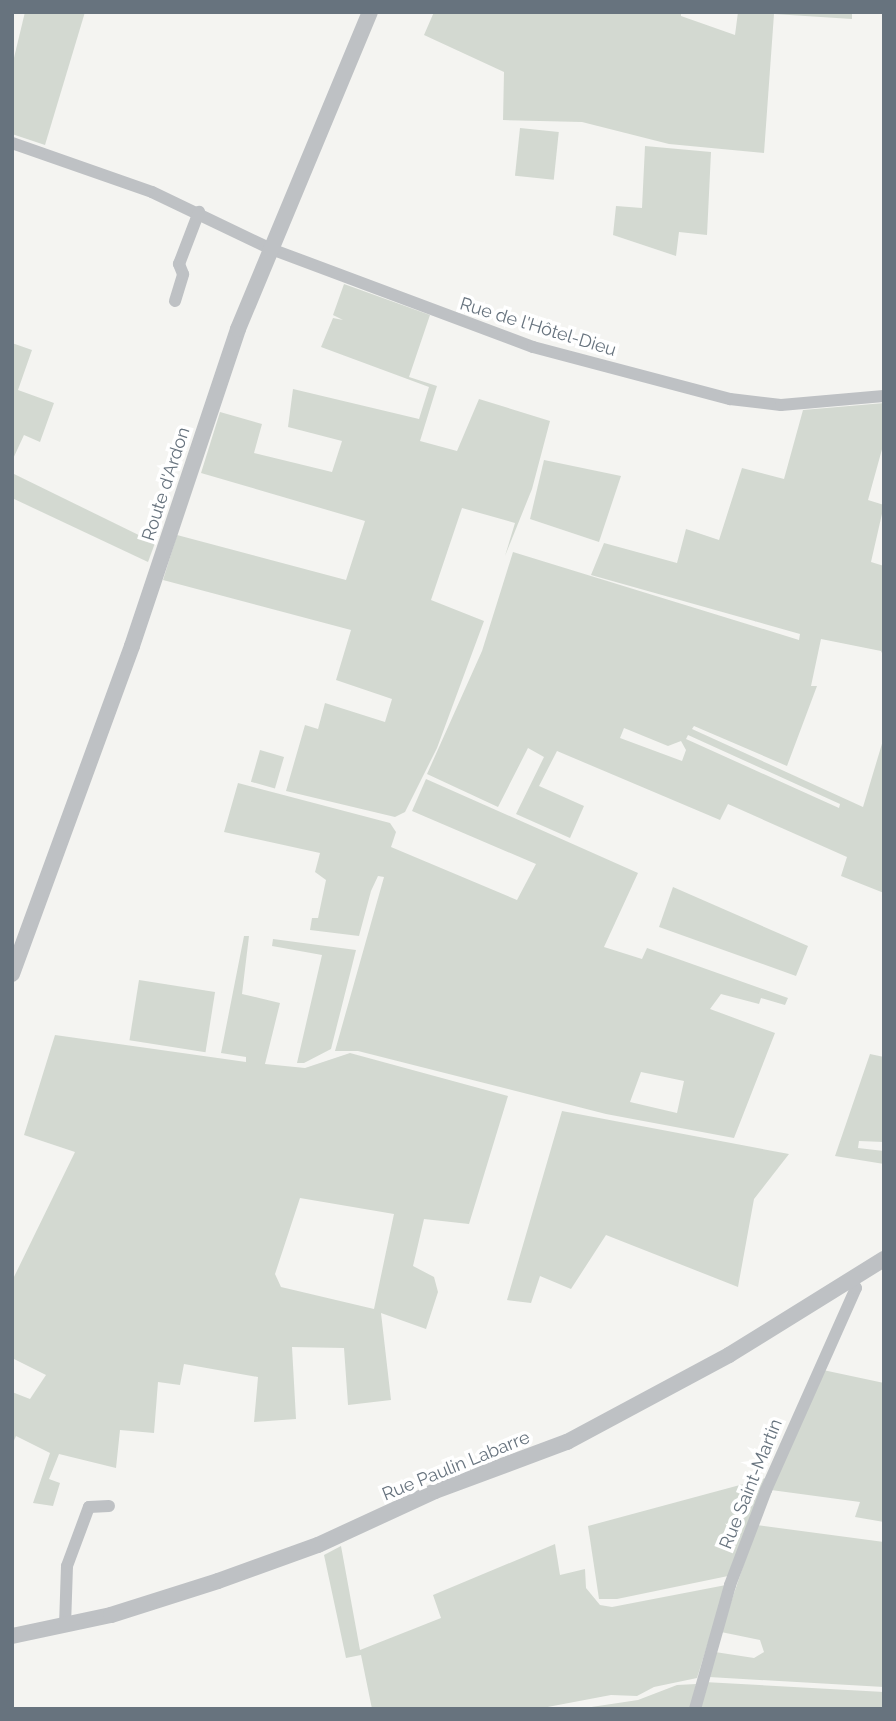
<!DOCTYPE html>
<html>
<head>
<meta charset="utf-8">
<style>
	body { margin:0 }
	#map { position:relative; width:896px; height:1721px; overflow:hidden; background:#f4f4f1; font-family:Raleway,sans-serif }
	div>[style] { position:absolute }
	[style*='--x'] { left:calc(var(--x)*1px); top:calc(var(--y)*1px); width:calc(var(--w)*1px); rotate:calc(var(--a)*1deg) }
	.green>* { inset:0; background:#d3d9d1; transform-origin:0 0 }
	.minor>* { height:12px; margin:-6px; padding:0 6px; transform-origin:6px; border-radius:6px; background:#bec1c4 }
	.tertiary>* { height:16px; margin:-8px; padding:0 8px; transform-origin:8px; border-radius:8px; background:#bec1c4 }
	span { translate:-50% -50%; white-space:nowrap; text-align:center; line-height:1.15; -webkit-text-stroke:7px #fff; paint-order:stroke }
	.street-label { font-size:18px; color:#67737e }
	.frame { position:absolute; inset:0; border:14px solid #67737e; pointer-events:none }
</style>
</head>
<body>
<div id="map">
	<div class="green">
		<i style="clip-path:polygon(25px 12px,85px 12px,45px 145px,12px 134px,12px 66px)"></i>
		<i style="clip-path:polygon(434px 12px,681px 12px,681px 16px,735px 35px,738px 12px,852px 12px,852px 19px,774px 14px,764px 153px,669px 144px,582px 122px,503px 120px,504px 72px,424px 35px)"></i>
		<i style="left:520px;top:128px;width:39px;height:48px;rotate:6deg"></i>
		<i style="clip-path:polygon(645px 146px,711px 152px,707px 235px,679px 232px,676px 256px,613px 235px,616px 206px,642px 208px)"></i>
		<i style="clip-path:polygon(344px 284px,430px 315px,409px 377px,437px 386px,420px 441px,457px 451px,479px 399px,550px 421px,532px 489px,505px 556px,515px 523px,462px 508px,431px 600px,484px 621px,437px 748px,405px 812px,395px 817px,286px 791px,305px 725px,318px 729px,325px 703px,385px 722px,392px 699px,336px 680px,351px 630px,163px 580px,177px 535px,346px 580px,365px 521px,201px 473px,220px 412px,262px 424px,254px 453px,332px 472px,342px 441px,288px 427px,293px 389px,419px 419px,429px 387px,321px 347px,333px 318px,343px 320px,333px 315px)"></i>
		<i style="clip-path:polygon(12px 343px,32px 350px,18px 390px,54px 403px,40px 442px,24px 435px,12px 461px)"></i>
		<i style="clip-path:polygon(evenodd,884px 403px,884px 442px,868px 500px,884px 505px,871px 562px,884px 566px,884px 657px,881px 651px,821px 639px,811px 686px,817px 686px,787px 766px,694px 726px,692px 729px,863px 807px,884px 737px,884px 893px,841px 876px,847px 857px,728px 804px,720px 820px,557px 751px,539px 786px,584px 806px,570px 838px,516px 814px,544px 757px,528px 748px,498px 807px,427px 774px,482px 651px,513px 552px,799px 640px,800px 634px,591px 575px,604px 543px,677px 563px,686px 529px,719px 540px,742px 468px,784px 479px,803px 410px,884px 403px,624px 728px,668px 746px,681px 741px,686px 750px,682px 761px,620px 738px,624px 728px,884px 403px,688px 735px,840px 804px,839px 808px,686px 739px,688px 735px)"></i>
		<i style="clip-path:polygon(544px 460px,621px 476px,599px 542px,530px 519px)"></i>
		<i style="clip-path:polygon(12px 473px,155px 543px,148px 562px,12px 498px)"></i>
		<i style="left:260px;top:750px;width:25px;height:33px;rotate:16deg"></i>
		<i style="clip-path:polygon(evenodd,426px 779px,638px 873px,604px 947px,642px 959px,647px 948px,788px 998px,785px 1005px,761px 998px,759px 1004px,721px 994px,710px 1009px,775px 1033px,734px 1138px,606px 1114px,358px 1051px,335px 1051px,384px 877px,378px 876px,371px 891px,359px 936px,310px 930px,312px 918px,318px 918px,326px 880px,315px 872px,320px 853px,224px 832px,238px 783px,390px 823px,396px 832px,391px 847px,517px 900px,536px 864px,412px 811px,426px 779px,641px 1072px,684px 1081px,677px 1113px,630px 1102px,641px 1072px)"></i>
		<i style="clip-path:polygon(673px 887px,808px 946px,796px 976px,659px 927px)"></i>
		<i style="clip-path:polygon(evenodd,244px 936px,249px 936px,242px 994px,280px 1003px,265px 1064px,305px 1068px,350px 1053px,508px 1096px,469px 1224px,424px 1219px,413px 1266px,434px 1277px,438px 1292px,426px 1329px,381px 1313px,391px 1400px,348px 1405px,344px 1348px,292px 1347px,296px 1419px,254px 1422px,258px 1377px,184px 1364px,180px 1385px,158px 1382px,154px 1433px,120px 1430px,116px 1468px,59px 1454px,49px 1479px,60px 1483px,53px 1506px,33px 1503px,50px 1453px,16px 1436px,12px 1445px,12px 1392px,30px 1399px,46px 1375px,12px 1358px,12px 1281px,75px 1152px,24px 1135px,55px 1035px,246px 1062px,246px 1057px,221px 1053px,244px 936px,300px 1198px,394px 1214px,374px 1309px,281px 1287px,275px 1274px,300px 1198px)"></i>
		<i style="clip-path:polygon(273px 939px,356px 950px,331px 1049px,304px 1063px,297px 1063px,322px 955px,272px 946px)"></i>
		<i style="left:139px;top:980px;width:77px;height:61px;rotate:9deg"></i>
		<i style="clip-path:polygon(870px 1054px,884px 1057px,884px 1142px,859px 1141px,858px 1148px,884px 1151px,884px 1164px,835px 1156px)"></i>
		<i style="clip-path:polygon(562px 1111px,789px 1154px,754px 1199px,738px 1287px,606px 1235px,571px 1289px,540px 1276px,531px 1303px,507px 1300px)"></i>
		<i style="clip-path:polygon(823px 1370px,884px 1383px,884px 1522px,855px 1517px,860px 1502px,771px 1490px)"></i>
		<i style="clip-path:polygon(766px 1478px,728px 1576px,617px 1599px,599px 1599px,588px 1526px)"></i>
		<i style="clip-path:polygon(757px 1525px,884px 1542px,884px 1687px,709px 1677px,715px 1652px,754px 1658px,764px 1652px,760px 1640px,721px 1632px)"></i>
		<i style="clip-path:polygon(555px 1544px,560px 1575px,585px 1569px,586px 1588px,600px 1605px,612px 1607px,726px 1585px,697px 1678px,654px 1687px,637px 1696px,611px 1695px,537px 1709px,372px 1709px,361px 1655px,346px 1658px,324px 1555px,341px 1546px,360px 1650px,441px 1618px,433px 1595px)"></i>
		<i style="clip-path:polygon(704px 1682px,884px 1692px,884px 1709px,699px 1709px)"></i>
		<i style="clip-path:polygon(696px 1684px,690px 1709px,578px 1709px,638px 1700px,677px 1685px)"></i>
	</div>
	<div class="minor">
		<i style="--x:12;--y:143;--w:148;--a:19.3"></i>
		<i style="--x:152;--y:192;--w:132;--a:25.6"></i>
		<i style="--x:271;--y:249;--w:280;--a:20.5"></i>
		<i style="--x:533;--y:347;--w:204;--a:14.8"></i>
		<i style="--x:730;--y:399;--w:51;--a:6.7"></i>
		<i style="--x:781;--y:405;--w:103;--a:-5"></i>
		<i style="--x:175;--y:301;--w:28;--a:-73"></i>
		<i style="--x:183;--y:274;--w:11;--a:-112"></i>
		<i style="--x:179;--y:264;--w:56;--a:-69"></i>
		<i style="--x:65;--y:1626;--w:60;--a:-88.1"></i>
		<i style="--x:67;--y:1566;--w:63;--a:-69.6"></i>
		<i style="--x:89;--y:1507;--w:20;--a:-3"></i>
		<i style="--x:695;--y:1709;--w:129;--a:-74.2"></i>
		<i style="--x:730;--y:1585;--w:102;--a:-69.2"></i>
		<i style="--x:766;--y:1490;--w:221;--a:-66"></i>
		<i style="--x:856;--y:1288;--w:9;--a:-122"></i>
	</div>
	<div class="tertiary">
		<i style="--x:12;--y:974;--w:349;--a:-69.9"></i>
		<i style="--x:132;--y:646;--w:334;--a:-71.5"></i>
		<i style="--x:238;--y:329;--w:343;--a:-67.4"></i>
		<i style="--x:12;--y:1636;--w:101;--a:-12"></i>
		<i style="--x:111;--y:1615;--w:112;--a:-17.6"></i>
		<i style="--x:218;--y:1581;--w:106;--a:-19.8"></i>
		<i style="--x:318;--y:1545;--w:129;--a:-24.8"></i>
		<i style="--x:435;--y:1491;--w:141;--a:-20.4"></i>
		<i style="--x:567;--y:1442;--w:184;--a:-28.2"></i>
		<i style="--x:729;--y:1355;--w:182;--a:-31.8"></i>
	</div>
	<div class="street-label">
		<span style="left:538px;top:327px;rotate:17deg">Rue de l'Hôtel-Dieu</span>
		<span style="left:166px;top:484px;rotate:-72deg">Route d'Ardon</span>
		<span style="left:456px;top:1466px;rotate:-22deg">Rue Paulin Labarre</span>
		<span style="left:751px;top:1484px;rotate:-68deg">Rue Saint-Martin</span>
	</div>
	<div class="frame"></div>
</div>
</body>
</html>
